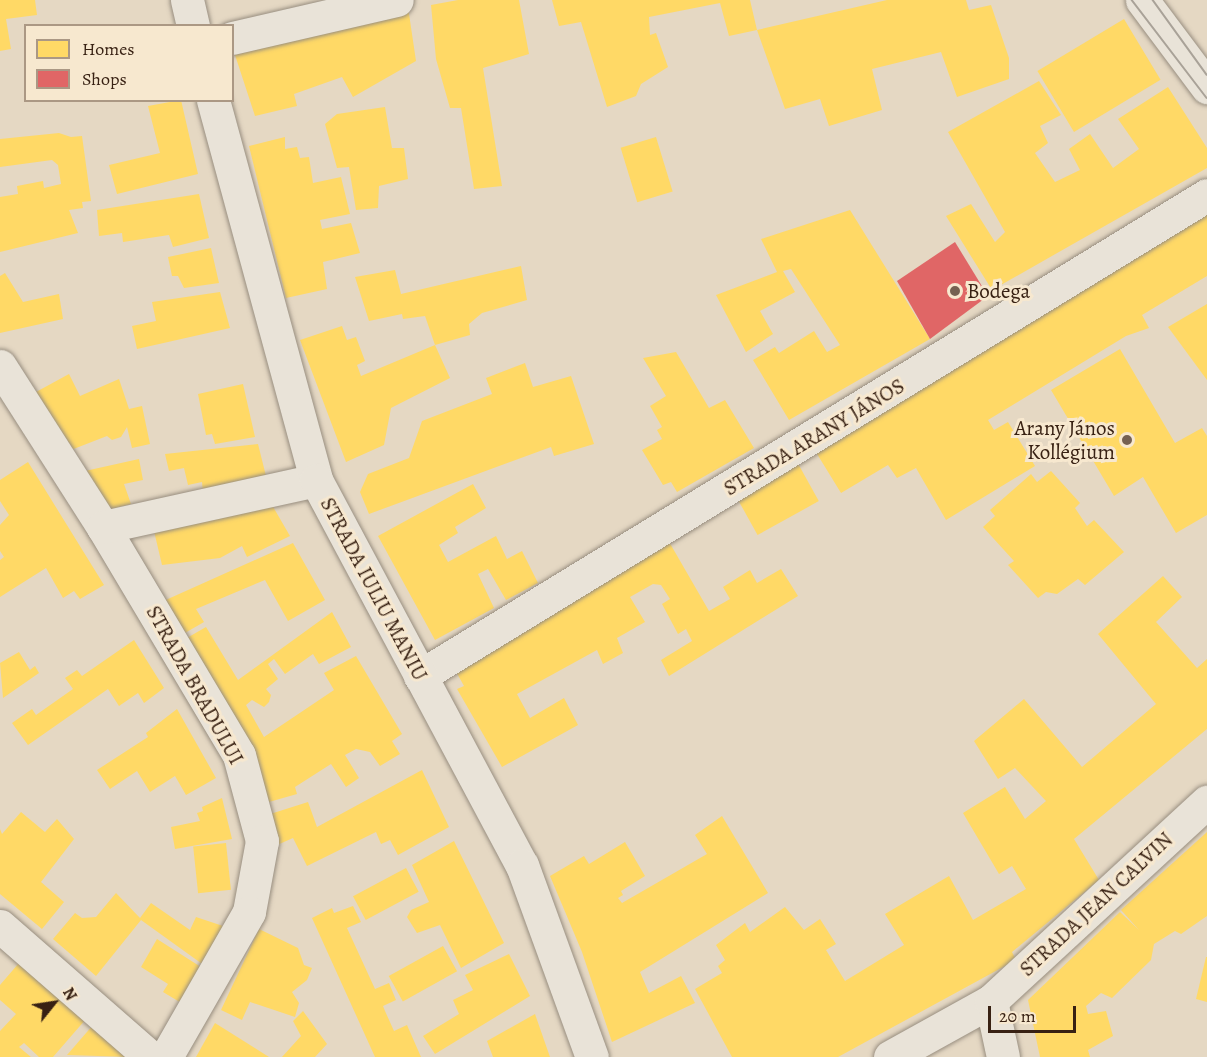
<!DOCTYPE html>
<html>
<head>
<meta charset="utf-8">
<style>
	body { margin:0 }
	#map { position:relative; width:1207px; height:1057px; overflow:hidden; background:#e5d8c3; font-family:Alegreya,serif }
	div>[style] { position:absolute }
	[style*='--x'] { left:calc(var(--x)*1px); top:calc(var(--y)*1px); width:calc(var(--w)*1px); rotate:calc(var(--a)*1deg) }
	.homes>* { inset:0; background:#ffd966; transform-origin:0 0 }
	.shops>* { inset:0; background:#e06666 }
	.roads { filter:drop-shadow(0 0 2px #988e80) drop-shadow(0 0 2px #988e80) }
	.street>* { height:33px; margin:-16.5px; padding:0 16.5px; transform-origin:16.5px; border-radius:16.5px; background:#e9e3d8 }
	.secondary>* { height:33px; margin:-16.5px; padding:0 16.5px; transform-origin:16.5px; border-radius:16.5px; background:#e9e3d8 }
	.tram>* { height:1.5px; margin:-0.75px; padding:0 0.75px; transform-origin:0.75px; border-radius:0.75px; background:#a9a298 }
	.dots>* { width:16px; height:16px; translate:-50% -50%; box-sizing:border-box; border:3px solid #f7e8cf; border-radius:50% }
	span { translate:-50% -50%; white-space:nowrap; text-align:center; line-height:1.15; -webkit-text-stroke:6px #f7e8cf; paint-order:stroke }
	.poi-label { font-size:21px; color:#382113 }
	.left { translate:0 -50%; text-align:left }
	.right { translate:-100% -50%; text-align:right }
	.street-label { font-size:21px; color:#382113 }
	.legend { position:absolute; left:24px; top:24px; width:210px; height:78px; box-sizing:border-box; background:#f7e8cf; border:2px solid #ab9884; margin:0; padding:8px 10px; list-style:none; font-size:18px; color:#382113 }
	.legend li { display:flex; align-items:center; gap:12px; height:30px }
	.legend b { width:30px; border:2px solid #ab9884 }
	.north { position:absolute; left:24px; top:973px; width:60px; height:60px; -webkit-text-stroke:4px #f7e8cf; paint-order:stroke; rotate:60deg; font-size:16px; font-weight:700; line-height:24px; text-align:center; color:#382113 }
	.north::after { content:''; display:block; margin:auto; width:21px; height:27px; background:#382113; clip-path:polygon(50% 0,100% 100%,50% 72%,0 100%) }
	.scale { position:absolute; left:988px; top:1006px; width:88px; height:27px; box-sizing:border-box; border:3px solid #382113; border-top:0; padding-left:8px; font-size:18px; line-height:21px; white-space:nowrap; color:#382113; -webkit-text-stroke:4px #f7e8cf; paint-order:stroke }
</style>
</head>
<body>
<div id="map">
	<div class="homes">
		<i style="clip-path:polygon(0 0,35px 0,37px 15px,6px 19px,11px 49px,0 51px)"></i>
		<i style="clip-path:polygon(458px 0,519px 0,529px 54px,483px 68px,502px 186px,474px 189px,461px 108px,450px 108px,436px 59px,431px 5px)"></i>
		<i style="clip-path:polygon(552px 0,750px 0,757px 30px,729px 36px,720px 3px,649px 17px,650px 35px,656px 33px,668px 67px,641px 84px,636px 96px,607px 107px,581px 22px,559px 26px)"></i>
		<i style="clip-path:polygon(887px 0,966px 0,969px 10px,991px 5px,1009px 58px,1009px 79px,957px 97px,941px 52px,872px 69px,882px 110px,829px 126px,820px 99px,785px 109px,757px 30px)"></i>
		<i style="clip-path:polygon(408px 7px,416px 61px,353px 97px,342px 77px,294px 94px,297px 106px,255px 116px,235px 55px)"></i>
		<i style="left:1124px;top:19px;width:71px;height:101px;rotate:59deg"></i>
		<i style="clip-path:polygon(1039px 81px,1061px 115px,1040px 126px,1048px 143px,1035px 153px,1055px 182px,1080px 170px,1069px 149px,1090px 134px,1113px 168px,1139px 149px,1118px 119px,1168px 87px,1207px 148px,1207px 168px,992px 290px,946px 216px,971px 204px,995px 242px,1005px 232px,948px 132px)"></i>
		<i style="clip-path:polygon(181px 100px,198px 174px,117px 194px,109px 165px,160px 153px,148px 106px)"></i>
		<i style="clip-path:polygon(385px 107px,392px 148px,404px 148px,408px 179px,379px 186px,378px 208px,356px 210px,349px 167px,337px 168px,325px 124px,337px 114px)"></i>
		<i style="clip-path:polygon(59px 133px,71px 137px,82px 136px,91px 201px,82px 202px,83px 208px,69px 210px,78px 233px,0 252px,0 197px,18px 194px,17px 186px,43px 181px,44px 188px,61px 184px,58px 165px,52px 160px,0 167px,0 139px)"></i>
		<i style="clip-path:polygon(285px 137px,285px 149px,297px 147px,300px 158px,309px 157px,313px 183px,341px 177px,350px 214px,320px 220px,322px 229px,351px 223px,360px 253px,323px 262px,327px 289px,286px 298px,249px 146px)"></i>
		<i style="left:656px;top:137px;width:57px;height:37px;rotate:73deg"></i>
		<i style="clip-path:polygon(199px 194px,209px 238px,173px 247px,169px 235px,123px 242px,122px 233px,99px 236px,97px 210px)"></i>
		<i style="clip-path:polygon(1207px 206px,1207px 276px,1142px 315px,1149px 328px,1126px 336px,988px 420px,994px 430px,1008px 422px,1035px 466px,946px 520px,916px 468px,897px 478px,888px 465px,841px 493px,814px 449px)"></i>
		<i style="clip-path:polygon(850px 210px,930px 339px,789px 420px,753px 360px,775px 347px,779px 353px,814px 331px,827px 352px,840px 345px,791px 269px,783px 271px,795px 292px,760px 311px,773px 334px,746px 352px,716px 295px,777px 272px,761px 239px)"></i>
		<i style="clip-path:polygon(211px 248px,219px 283px,184px 288px,178px 276px,172px 276px,168px 257px)"></i>
		<i style="clip-path:polygon(521px 266px,527px 300px,482px 313px,469px 324px,470px 335px,435px 345px,425px 316px,403px 319px,402px 314px,369px 321px,355px 277px,395px 270px,401px 294px)"></i>
		<i style="clip-path:polygon(5px 273px,23px 302px,59px 294px,63px 319px,0 333px,0 276px)"></i>
		<i style="clip-path:polygon(220px 292px,230px 328px,137px 349px,132px 326px,156px 321px,152px 302px)"></i>
		<i style="clip-path:polygon(1207px 304px,1207px 380px,1168px 327px)"></i>
		<i style="clip-path:polygon(342px 326px,347px 340px,356px 337px,365px 361px,357px 365px,361px 376px,435px 345px,450px 378px,391px 408px,384px 445px,346px 462px,300px 340px)"></i>
		<i style="clip-path:polygon(1120px 349px,1175px 443px,1202px 428px,1207px 436px,1207px 515px,1176px 533px,1143px 477px,1114px 496px,1051px 390px)"></i>
		<i style="clip-path:polygon(676px 352px,709px 408px,725px 400px,754px 448px,677px 492px,671px 482px,663px 485px,642px 450px,662px 439px,657px 430px,662px 427px,650px 406px,666px 396px,643px 358px)"></i>
		<i style="clip-path:polygon(525px 363px,533px 387px,571px 376px,594px 444px,554px 456px,551px 447px,369px 514px,360px 492px,368px 474px,409px 458px,422px 421px,492px 394px,486px 378px)"></i>
		<i style="clip-path:polygon(69px 374px,80px 396px,119px 379px,129px 409px,142px 406px,150px 444px,132px 448px,127px 427px,121px 437px,112px 440px,107px 436px,71px 450px,36px 392px)"></i>
		<i style="clip-path:polygon(243px 384px,255px 437px,215px 444px,212px 434px,206px 435px,198px 394px)"></i>
		<i style="clip-path:polygon(258px 444px,267px 480px,203px 493px,202px 482px,188px 485px,184px 468px,169px 471px,165px 454px)"></i>
		<i style="clip-path:polygon(139px 459px,143px 480px,124px 484px,131px 504px,108px 510px,85px 471px)"></i>
		<i style="left:796px;top:460px;width:47px;height:70px;rotate:61deg"></i>
		<i style="clip-path:polygon(28px 462px,104px 585px,80px 599px,74px 591px,63px 598px,46px 568px,0 597px,0 560px,4px 557px,0 551px,0 525px,9px 515px,0 501px,0 480px)"></i>
		<i style="clip-path:polygon(1051px 471px,1080px 503px,1075px 508px,1087px 526px,1094px 520px,1124px 552px,1085px 585px,1078px 579px,1057px 594px,1046px 592px,1038px 598px,1008px 565px,1014px 561px,983px 527px,995px 516px,990px 510px,1031px 474px,1037px 482px)"></i>
		<i style="clip-path:polygon(473px 484px,486px 508px,455px 527px,458px 533px,439px 545px,448px 562px,496px 536px,507px 559px,522px 551px,538px 583px,506px 600px,488px 569px,478px 574px,494px 608px,435px 640px,378px 536px)"></i>
		<i style="clip-path:polygon(272px 505px,290px 536px,247px 557px,242px 546px,220px 558px,162px 565px,154px 531px)"></i>
		<i style="clip-path:polygon(668px 540px,709px 611px,730px 599px,723px 587px,750px 570px,757px 583px,781px 569px,798px 596px,669px 676px,661px 660px,692px 641px,686px 629px,678px 634px,662px 604px,670px 599px,661px 585px,653px 584px,630px 597px,645px 622px,617px 638px,623px 653px,603px 664px,597px 650px,517px 694px,530px 718px,564px 698px,578px 725px,502px 767px,457px 689px,464px 686px,454px 668px)"></i>
		<i style="clip-path:polygon(293px 543px,325px 600px,288px 621px,265px 580px,196px 609px,204px 622px,178px 637px,159px 603px)"></i>
		<i style="clip-path:polygon(1163px 576px,1182px 597px,1156px 622px,1197px 668px,1207px 659px,1207px 729px,1074px 839px,1099px 880px,1012px 952px,1016px 960px,838px 1057px,732px 1057px,695px 989px,722px 973px,718px 966px,725px 960px,716px 945px,745px 923px,750px 932px,785px 907px,804px 930px,820px 919px,836px 944px,826px 950px,845px 981px,904px 945px,885px 914px,949px 876px,973px 920px,1026px 889px,1012px 866px,999px 874px,963px 813px,1005px 787px,1025px 819px,1046px 801px,1015px 768px,998px 779px,974px 741px,1024px 699px,1082px 767px,1156px 704px,1098px 634px)"></i>
		<i style="clip-path:polygon(332px 612px,351px 647px,319px 664px,313px 654px,285px 674px,274px 659px,268px 664px,278px 679px,266px 689px,271px 695px,269px 702px,264px 707px,252px 700px,246px 705px,264px 737px,334px 690px,324px 673px,356px 656px,402px 734px,392px 741px,400px 754px,380px 766px,370px 752px,356px 749px,345px 755px,359px 778px,346px 787px,331px 764px,295px 787px,297px 794px,262px 804px,180px 642px,206px 627px,238px 680px)"></i>
		<i style="clip-path:polygon(134px 640px,164px 688px,144px 703px,138px 693px,119px 706px,108px 689px,28px 745px,12px 723px,32px 709px,36px 715px,73px 689px,65px 678px,77px 670px,82px 676px)"></i>
		<i style="clip-path:polygon(19px 652px,30px 670px,35px 666px,39px 673px,3px 698px,0 663px)"></i>
		<i style="clip-path:polygon(177px 709px,216px 778px,186px 795px,175px 776px,150px 792px,137px 771px,110px 789px,97px 770px,148px 737px,146px 733px)"></i>
		<i style="clip-path:polygon(422px 770px,449px 827px,398px 855px,390px 840px,381px 844px,376px 832px,307px 866px,293px 838px,268px 849px,264px 816px,308px 802px,317px 827px)"></i>
		<i style="clip-path:polygon(222px 798px,232px 839px,175px 849px,171px 827px,200px 821px,197px 813px,203px 811px,202px 807px)"></i>
		<i style="clip-path:polygon(21px 812px,45px 832px,57px 819px,74px 839px,41px 882px,64px 902px,42px 929px,0 894px,0 829px,2px 834px)"></i>
		<i style="clip-path:polygon(722px 816px,768px 893px,640px 972px,649px 993px,681px 976px,695px 1003px,612px 1042px,582px 952px,550px 876px,584px 856px,589px 864px,625px 842px,645px 876px,621px 891px,623px 895px,618px 898px,622px 903px,707px 854px,695px 835px)"></i>
		<i style="clip-path:polygon(1207px 832px,1207px 916px,1181px 934px,1175px 931px,1154px 944px,1151px 960px,1112px 998px,1101px 993px,1086px 1006px,1088px 1014px,1106px 1011px,1113px 1036px,1088px 1050px,1090px 1057px,1040px 1057px,1028px 1000px,1120px 912px,1139px 930px,1121px 910px)"></i>
		<i style="clip-path:polygon(454px 841px,504px 943px,461px 968px,440px 925px,417px 933px,407px 917px,411px 910px,429px 902px,412px 865px)"></i>
		<i style="left:226px;top:843px;width:47px;height:33px;rotate:84deg"></i>
		<i style="left:406px;top:868px;width:27px;height:60px;rotate:62deg"></i>
		<i style="clip-path:polygon(116px 893px,140px 918px,151px 903px,190px 930px,196px 917px,223px 926px,205px 966px,141px 920px,96px 976px,53px 939px,75px 913px,82px 918px,96px 917px)"></i>
		<i style="clip-path:polygon(353px 906px,361px 922px,347px 928px,375px 989px,389px 983px,396px 1000px,383px 1006px,385px 1011px,394px 1031px,407px 1025px,421px 1057px,375px 1057px,312px 918px,332px 908px,334px 913px)"></i>
		<i style="clip-path:polygon(259px 929px,298px 948px,304px 965px,312px 968px,307px 980px,292px 992px,299px 1003px,295px 1017px,250px 1002px,242px 1020px,221px 1010px)"></i>
		<i style="clip-path:polygon(157px 939px,204px 969px,183px 1004px,163px 992px,168px 984px,141px 967px)"></i>
		<i style="left:443px;top:946px;width:29px;height:62px;rotate:61deg"></i>
		<i style="clip-path:polygon(509px 954px,530px 996px,435px 1054px,423px 1036px,459px 1014px,453px 1000px,473px 990px,465px 975px)"></i>
		<i style="clip-path:polygon(1206px 957px,1207px 957px,1207px 1002px,1196px 999px)"></i>
		<i style="clip-path:polygon(19px 963px,86px 1019px,53px 1057px,39px 1057px,24px 1043px,19px 1047px,31px 1057px,0 1057px,0 1031px,16px 1014px,0 1000px,0 985px)"></i>
		<i style="clip-path:polygon(303px 1011px,327px 1044px,315px 1057px,282px 1057px,301px 1036px,293px 1021px)"></i>
		<i style="clip-path:polygon(535px 1014px,550px 1057px,493px 1057px,487px 1041px)"></i>
		<i style="clip-path:polygon(215px 1023px,269px 1057px,196px 1057px)"></i>
		<i style="clip-path:polygon(93px 1025px,131px 1057px,67px 1055px)"></i>
	</div>
	<div class="shops">
		<i style="clip-path:polygon(955px 242px,988px 296px,930px 339px,897px 281px)"></i>
	</div>
	<div class="roads">
		<div class="street">
			<i style="--x:232;--y:38;--w:169;--a:-13"></i>
			<i style="--x:0;--y:366;--w:191;--a:57.4"></i>
			<i style="--x:103;--y:527;--w:265;--a:59.2"></i>
			<i style="--x:239;--y:755;--w:89;--a:75"></i>
			<i style="--x:262;--y:841;--w:72;--a:100.4"></i>
			<i style="--x:249;--y:912;--w:167;--a:119.8"></i>
			<i style="--x:103;--y:527;--w:218;--a:-12.4"></i>
			<i style="--x:420;--y:676;--w:922;--a:-31.43"></i>
			<i style="--x:0;--y:926;--w:199;--a:41.1"></i>
			<i style="--x:991;--y:1001;--w:57;--a:77.9"></i>
			<i style="--x:890;--y:1057;--w:115;--a:-29"></i>
			<i style="--x:991;--y:1001;--w:294;--a:-42.7"></i>
		</div>
		<div class="secondary">
			<i style="--x:187;--y:0;--w:27;--a:77"></i>
			<i style="--x:1142;--y:0;--w:109;--a:53.2"></i>
			<i style="--x:213;--y:100;--w:394;--a:74.8"></i>
			<i style="--x:316;--y:480;--w:437;--a:61.9"></i>
			<i style="--x:522;--y:865;--w:204;--a:70"></i>
		</div>
	</div>
	<div class="tram">
		<i style="--x:1132;--y:0;--w:123;--a:52.6"></i>
		<i style="--x:1153;--y:0;--w:92;--a:54.2"></i>
	</div>
	<div class="dots">
		<i style="left:955px;top:291px;background:#756151"></i>
		<i style="left:1127px;top:440px;background:#756151"></i>
	</div>
	<div class="poi-label">
		<span class="left" style="left:967px;top:291px">Bodega</span>
		<span class="right" style="left:1115px;top:440px">Arany János<br>Kollégium</span>
	</div>
	<div class="street-label">
		<span style="left:814px;top:437px;rotate:-31deg">STRADA ARANY JÁNOS</span>
		<span style="left:374px;top:589px;rotate:62deg">STRADA IULIU MANIU</span>
		<span style="left:195px;top:685px;rotate:61deg">STRADA BRADULUI</span>
		<span style="left:1096px;top:904px;rotate:-43deg">STRADA JEAN CALVIN</span>
	</div>
	<ul class="legend">
	<li><b style="height:16px;background:#ffd966"></b>Homes</li>
	<li><b style="height:16px;background:#e06666"></b>Shops</li>
	</ul>
	<div class="north">N</div>
	<div class="scale">20 m</div>
</div>
</body>
</html>
